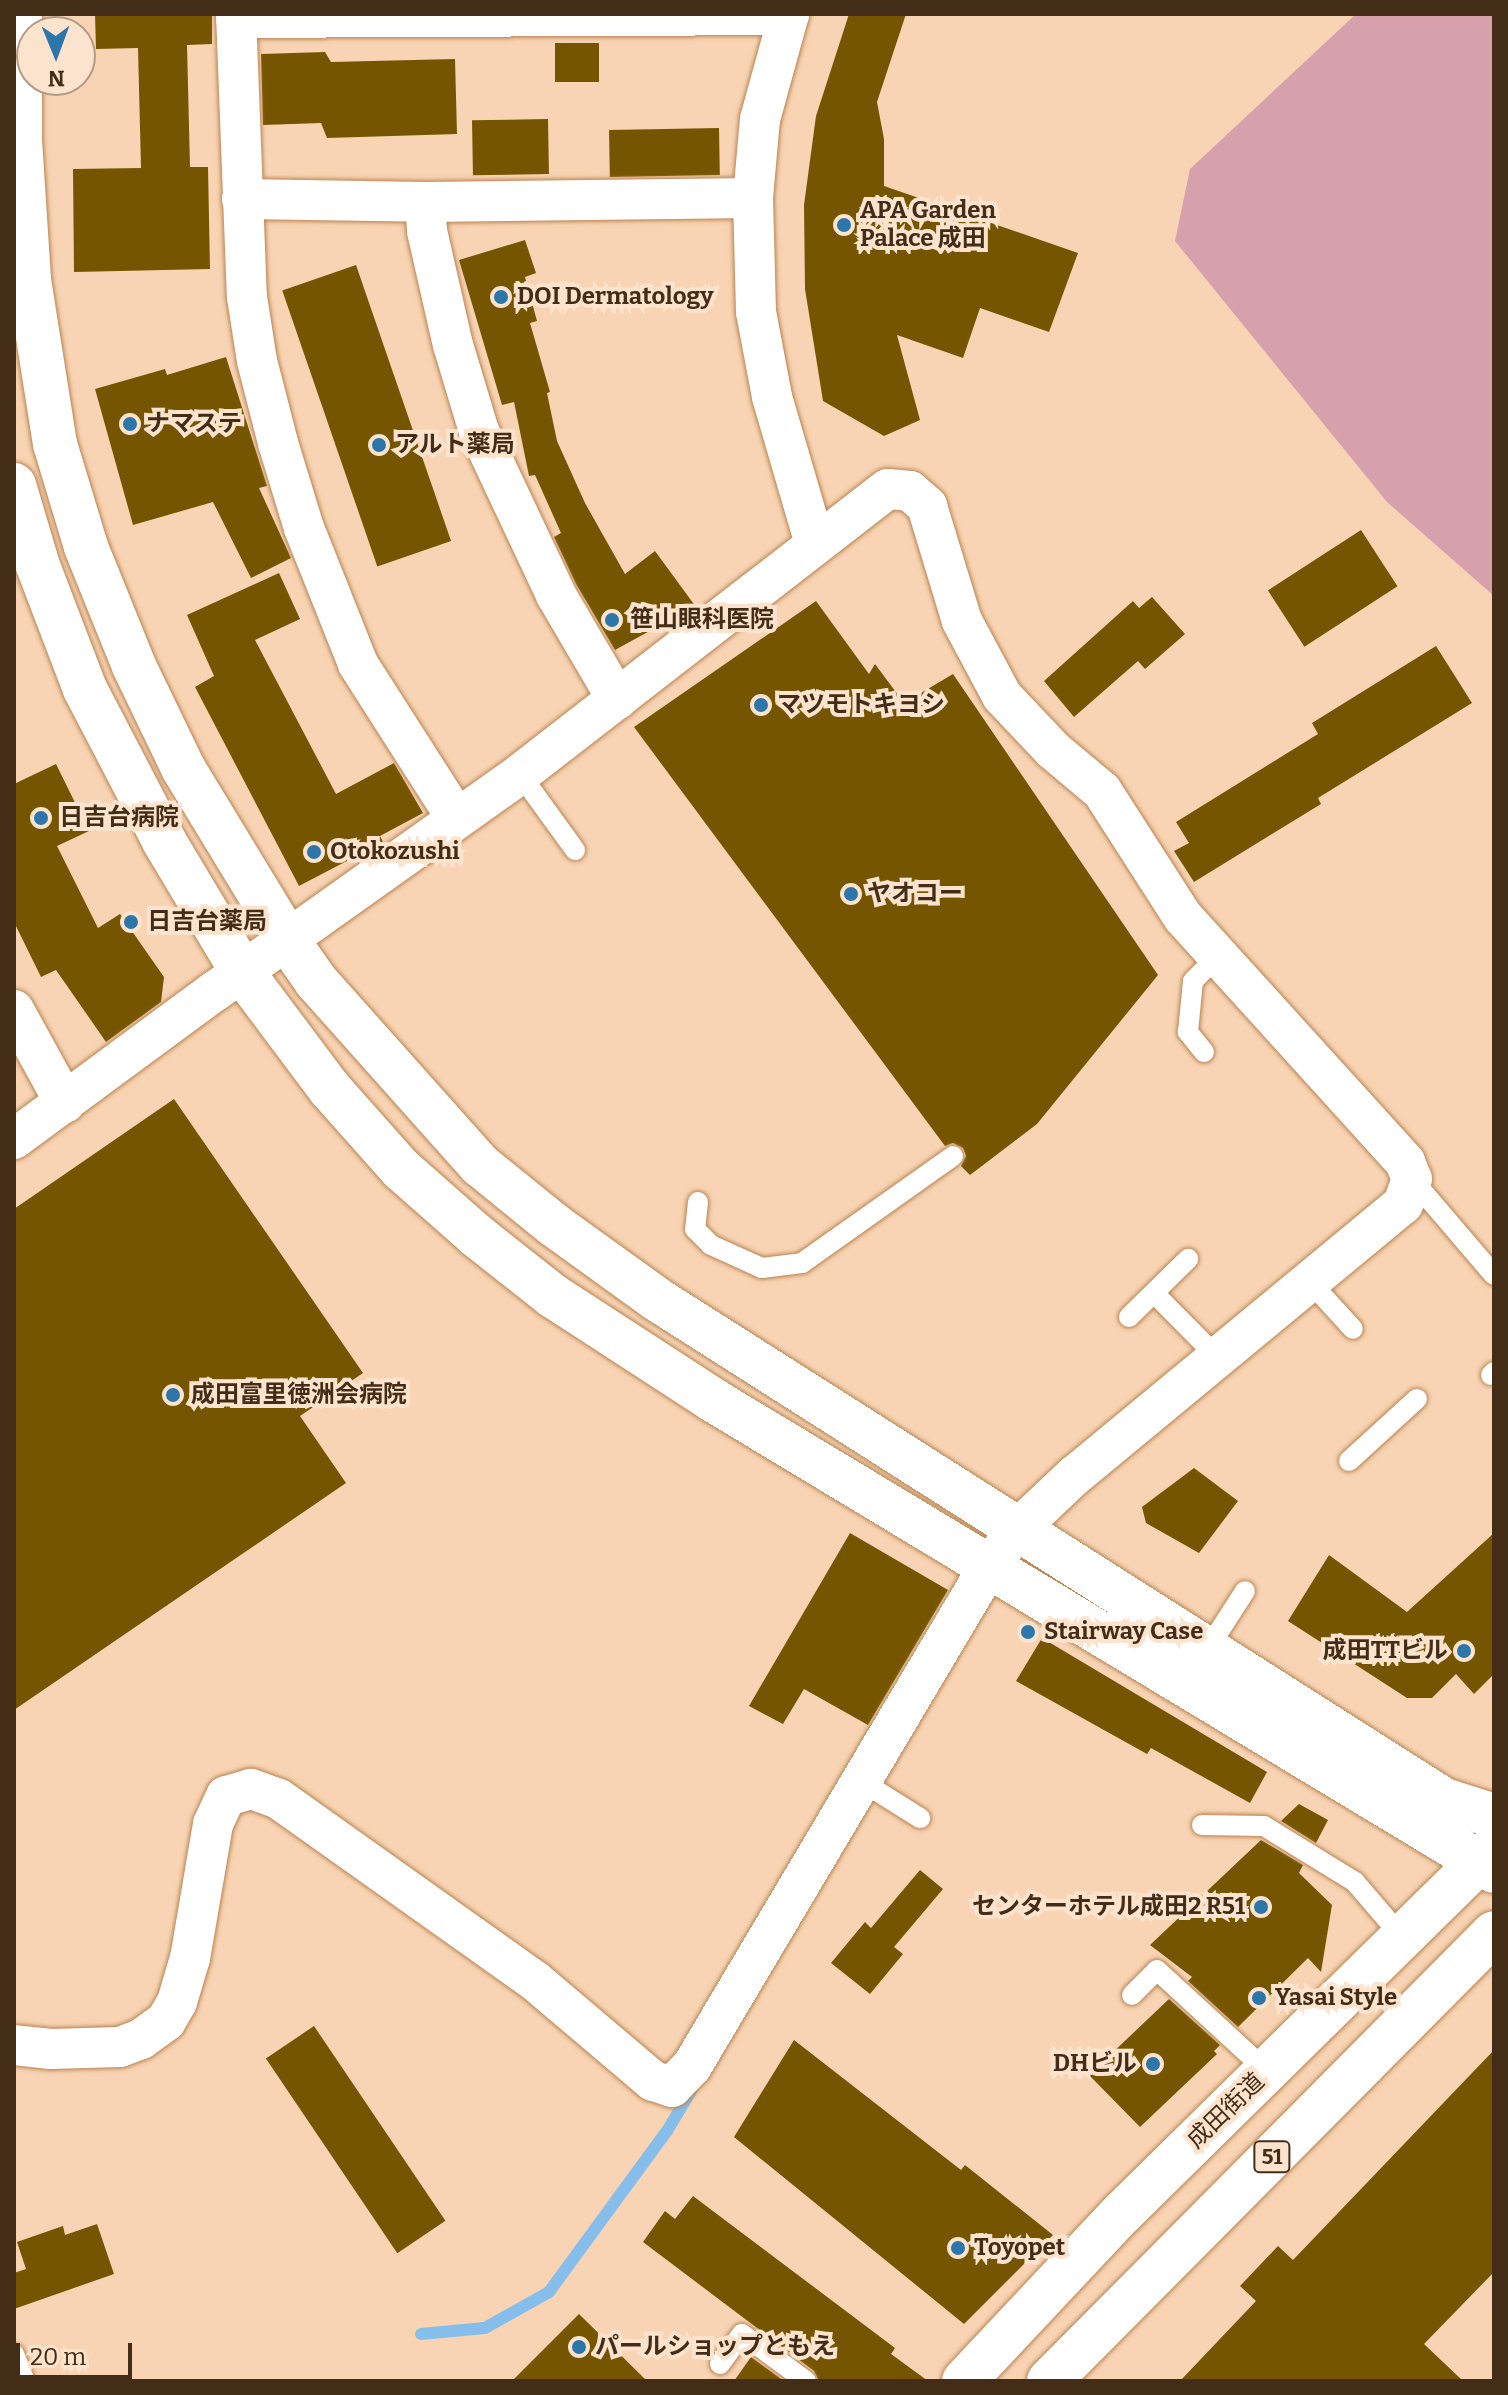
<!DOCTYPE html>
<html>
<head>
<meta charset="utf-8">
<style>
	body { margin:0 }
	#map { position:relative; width:1508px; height:2395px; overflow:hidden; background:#f8d4b4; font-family:Bitter,"Noto Sans JP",serif }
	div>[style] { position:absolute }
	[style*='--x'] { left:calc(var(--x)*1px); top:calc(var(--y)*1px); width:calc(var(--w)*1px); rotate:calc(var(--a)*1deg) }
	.green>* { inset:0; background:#d6a0ad }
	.stream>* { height:12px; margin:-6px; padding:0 6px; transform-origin:6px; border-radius:6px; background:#86beeb }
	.building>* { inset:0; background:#755500; transform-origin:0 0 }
	.roads { filter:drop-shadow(0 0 2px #bb834f) drop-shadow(0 0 2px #bb834f) }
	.service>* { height:20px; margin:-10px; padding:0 10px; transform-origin:10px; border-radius:10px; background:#fff }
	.minor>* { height:40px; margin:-20px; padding:0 20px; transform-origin:20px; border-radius:20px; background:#fff }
	.tertiary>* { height:44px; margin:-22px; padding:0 22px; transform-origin:22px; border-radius:22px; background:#fff }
	.trunk>* { height:44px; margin:-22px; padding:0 22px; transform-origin:22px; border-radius:22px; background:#fff }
	.dots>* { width:22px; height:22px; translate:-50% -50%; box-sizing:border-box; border:4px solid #fce3ce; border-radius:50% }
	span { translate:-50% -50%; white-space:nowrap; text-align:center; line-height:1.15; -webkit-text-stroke:8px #fce3ce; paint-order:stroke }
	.shield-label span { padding:2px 6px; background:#fce3ce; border:2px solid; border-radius:6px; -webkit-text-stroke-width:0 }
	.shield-label { font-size:22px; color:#442d17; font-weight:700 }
	.poi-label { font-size:24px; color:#442d17; font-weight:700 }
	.left { translate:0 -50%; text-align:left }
	.right { translate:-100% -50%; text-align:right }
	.street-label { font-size:24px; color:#442d17 }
	.frame { position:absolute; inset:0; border:16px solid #442d17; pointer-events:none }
	.north { position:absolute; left:16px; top:16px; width:80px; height:80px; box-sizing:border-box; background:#fce3ce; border:2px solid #b29a85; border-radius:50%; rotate:179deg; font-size:22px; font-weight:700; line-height:32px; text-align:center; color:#442d17 }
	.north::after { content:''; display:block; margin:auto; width:28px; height:36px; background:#2c76aa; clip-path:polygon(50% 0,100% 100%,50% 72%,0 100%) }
	.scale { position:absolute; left:16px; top:2343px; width:116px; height:36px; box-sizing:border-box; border:4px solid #442d17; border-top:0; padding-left:10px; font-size:24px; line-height:28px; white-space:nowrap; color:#442d17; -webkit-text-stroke:6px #fce3ce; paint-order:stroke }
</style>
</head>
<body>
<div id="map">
	<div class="green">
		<i style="clip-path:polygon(1356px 14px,1494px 14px,1494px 596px,1387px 502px,1175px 241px,1190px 169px)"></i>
	</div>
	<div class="stream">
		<i style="--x:421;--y:2334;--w:64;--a:-5.4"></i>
		<i style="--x:485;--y:2328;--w:73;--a:-29.4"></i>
		<i style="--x:549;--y:2292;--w:200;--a:-53.8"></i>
		<i style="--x:667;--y:2131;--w:47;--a:-59"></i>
	</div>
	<div class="building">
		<i style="clip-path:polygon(95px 14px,212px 14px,212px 44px,187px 45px,190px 167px,208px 167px,210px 269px,74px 272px,73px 169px,141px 168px,138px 48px,96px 49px)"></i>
		<i style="clip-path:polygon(849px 14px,906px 14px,877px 102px,884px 139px,884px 186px,1078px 253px,1049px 332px,980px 308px,963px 358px,897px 335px,920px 420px,884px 436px,823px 401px,805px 289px,804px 205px,816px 116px)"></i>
		<i style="left:555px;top:43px;width:44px;height:39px"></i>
		<i style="clip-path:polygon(325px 52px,331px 62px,455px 59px,457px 134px,327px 138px,321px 123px,263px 125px,261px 54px)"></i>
		<i style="left:548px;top:119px;width:55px;height:76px;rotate:89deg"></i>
		<i style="left:719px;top:128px;width:47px;height:110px;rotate:89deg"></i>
		<i style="clip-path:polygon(525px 240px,536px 273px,525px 277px,537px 321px,530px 323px,550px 392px,547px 393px,557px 441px,585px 503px,625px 574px,655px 551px,696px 607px,669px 627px,666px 622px,615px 650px,576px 584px,554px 537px,561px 533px,535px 475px,529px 476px,514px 402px,502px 405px,459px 260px)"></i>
		<i style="left:356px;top:265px;width:292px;height:78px;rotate:71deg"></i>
		<i style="clip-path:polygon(226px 357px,267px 486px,259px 488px,291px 558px,251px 578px,213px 502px,133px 525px,95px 389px,165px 369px,167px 375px)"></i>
		<i style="left:1361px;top:530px;width:67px;height:111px;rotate:57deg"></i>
		<i style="clip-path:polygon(279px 573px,300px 619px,255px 640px,336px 794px,394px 763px,423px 813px,380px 836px,383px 842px,299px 886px,195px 687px,214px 676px,187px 615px)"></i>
		<i style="clip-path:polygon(1152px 597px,1185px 634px,1145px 669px,1138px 661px,1074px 717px,1044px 681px,1133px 601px,1139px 608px)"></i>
		<i style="clip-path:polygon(816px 601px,869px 674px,875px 664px,904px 703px,953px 674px,1158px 975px,1037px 1124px,970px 1175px,961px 1166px,966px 1156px,963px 1148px,953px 1143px,945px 1146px,634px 727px)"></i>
		<i style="clip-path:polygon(1436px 646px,1472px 703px,1318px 798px,1321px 804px,1194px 882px,1174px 851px,1189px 843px,1176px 822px,1318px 734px,1312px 723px)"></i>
		<i style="clip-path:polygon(56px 764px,89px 831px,57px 846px,98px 928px,120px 914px,164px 977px,161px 1002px,106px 1042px,56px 970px,41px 977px,14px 922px,14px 784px)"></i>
		<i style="clip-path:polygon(174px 1099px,363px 1373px,300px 1416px,346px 1483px,14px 1710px,14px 1209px)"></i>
		<i style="clip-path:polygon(1194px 1468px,1238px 1501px,1199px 1553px,1146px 1523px,1142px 1507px)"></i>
		<i style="clip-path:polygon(850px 1533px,948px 1590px,868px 1725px,804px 1689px,783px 1724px,749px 1706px)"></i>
		<i style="clip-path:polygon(1494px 1533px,1494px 1674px,1474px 1694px,1456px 1674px,1432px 1698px,1407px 1698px,1288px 1621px,1329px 1555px,1407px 1612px)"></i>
		<i style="clip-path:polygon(1042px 1638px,1267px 1772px,1250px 1803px,1151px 1748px,1147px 1754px,1016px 1681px)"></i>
		<i style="clip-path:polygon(1299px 1804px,1328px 1820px,1316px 1843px,1281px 1821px)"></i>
		<i style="clip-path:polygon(1261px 1840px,1303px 1865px,1299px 1873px,1332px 1905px,1321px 1972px,1308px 1958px,1238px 2027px,1188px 1981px,1192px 1977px,1150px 1945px)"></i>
		<i style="clip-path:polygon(920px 1870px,943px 1889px,894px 1947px,903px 1954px,870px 1994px,831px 1963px,865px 1922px,871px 1928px)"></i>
		<i style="clip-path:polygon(1169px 1999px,1220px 2045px,1214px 2051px,1217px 2054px,1140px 2127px,1089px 2075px)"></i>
		<i style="left:314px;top:2026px;width:235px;height:58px;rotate:56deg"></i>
		<i style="clip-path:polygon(794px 2040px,961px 2170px,965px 2165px,1053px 2235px,964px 2324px,734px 2137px)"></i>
		<i style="clip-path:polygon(1494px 2050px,1494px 2272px,1424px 2344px,1463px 2381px,1180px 2381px,1256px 2301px,1240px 2286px,1278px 2246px,1293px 2260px)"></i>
		<i style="clip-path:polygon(693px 2196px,895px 2348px,891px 2354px,928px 2381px,819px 2381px,814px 2371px,643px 2242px,665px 2211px,675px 2219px)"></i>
		<i style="clip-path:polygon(97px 2224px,114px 2274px,14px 2309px,14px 2273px,26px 2269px,17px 2242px,63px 2226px,65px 2235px)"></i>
		<i style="clip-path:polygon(579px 2314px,647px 2381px,512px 2381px)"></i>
		<i style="clip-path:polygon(751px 2357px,784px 2381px,734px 2381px)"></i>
	</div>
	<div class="roads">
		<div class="service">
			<i style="--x:520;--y:774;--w:94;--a:54.1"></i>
			<i style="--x:1204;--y:1052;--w:26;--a:-129"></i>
			<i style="--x:1188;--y:1032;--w:51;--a:-84.4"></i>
			<i style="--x:1193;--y:981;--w:33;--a:-45"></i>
			<i style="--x:1412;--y:1179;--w:126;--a:49.5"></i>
			<i style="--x:698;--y:1202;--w:27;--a:96"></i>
			<i style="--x:695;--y:1229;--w:23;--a:45"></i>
			<i style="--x:711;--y:1245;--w:56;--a:24.3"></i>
			<i style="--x:762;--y:1268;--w:40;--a:-7.1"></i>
			<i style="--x:802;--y:1263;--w:185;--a:-35.3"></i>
			<i style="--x:1311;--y:1283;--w:62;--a:47.6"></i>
			<i style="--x:1154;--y:1293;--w:91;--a:45.4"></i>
			<i style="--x:1129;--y:1317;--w:83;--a:-44.5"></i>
			<i style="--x:1491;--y:1375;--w:4;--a:-45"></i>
			<i style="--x:1349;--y:1461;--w:92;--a:-42.4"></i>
			<i style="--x:1207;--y:1650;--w:70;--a:-57.2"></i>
			<i style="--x:861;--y:1781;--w:70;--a:32.1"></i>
			<i style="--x:1202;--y:1825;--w:62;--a:0.9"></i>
			<i style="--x:1264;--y:1826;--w:107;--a:31.6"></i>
			<i style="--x:1355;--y:1882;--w:74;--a:49.4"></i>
			<i style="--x:1132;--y:1995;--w:35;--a:-45"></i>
			<i style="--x:1157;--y:1970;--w:149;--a:42.6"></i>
			<i style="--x:14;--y:2354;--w:29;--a:68"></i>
			<i style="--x:720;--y:2364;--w:37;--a:-54"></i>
			<i style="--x:742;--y:2334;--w:79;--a:36.3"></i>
		</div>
		<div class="minor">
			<i style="--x:236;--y:14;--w:283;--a:87.8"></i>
			<i style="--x:247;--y:297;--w:65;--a:81.1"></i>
			<i style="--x:257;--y:361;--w:85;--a:75.6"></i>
			<i style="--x:278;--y:443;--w:89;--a:73"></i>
			<i style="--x:304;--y:528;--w:146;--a:68.3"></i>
			<i style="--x:358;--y:664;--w:182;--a:57.4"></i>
			<i style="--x:789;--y:14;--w:109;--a:105.4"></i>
			<i style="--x:760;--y:119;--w:79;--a:95.1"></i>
			<i style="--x:753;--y:198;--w:114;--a:88.5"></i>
			<i style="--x:756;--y:312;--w:86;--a:79.3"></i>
			<i style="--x:772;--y:397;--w:153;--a:73.7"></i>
			<i style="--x:236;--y:18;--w:553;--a:-0.31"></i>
			<i style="--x:242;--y:199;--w:183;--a:0.9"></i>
			<i style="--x:425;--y:202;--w:328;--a:-0.7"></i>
			<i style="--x:425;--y:202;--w:29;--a:86"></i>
			<i style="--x:427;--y:231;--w:117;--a:77.2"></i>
			<i style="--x:453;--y:345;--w:90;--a:73.2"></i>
			<i style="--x:479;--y:431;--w:181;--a:64.8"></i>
			<i style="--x:556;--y:595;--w:121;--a:59.6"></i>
			<i style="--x:14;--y:1010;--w:106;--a:61.3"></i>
			<i style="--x:14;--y:1139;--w:250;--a:-36.4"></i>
			<i style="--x:215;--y:991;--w:374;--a:-35.4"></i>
			<i style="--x:520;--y:774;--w:465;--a:-37.8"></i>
			<i style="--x:888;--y:489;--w:22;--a:5"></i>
			<i style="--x:910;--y:491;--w:23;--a:41"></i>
			<i style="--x:927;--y:506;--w:120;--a:73.1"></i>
			<i style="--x:962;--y:621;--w:85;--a:61.9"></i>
			<i style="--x:1002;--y:696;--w:74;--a:46.6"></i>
			<i style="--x:1053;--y:750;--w:64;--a:39.9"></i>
			<i style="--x:1102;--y:791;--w:150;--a:57.3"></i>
			<i style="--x:1183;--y:917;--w:331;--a:47.8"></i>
			<i style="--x:1405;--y:1162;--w:18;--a:68"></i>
			<i style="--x:1412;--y:1179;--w:27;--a:110"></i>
			<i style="--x:1403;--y:1204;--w:425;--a:140.4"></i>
			<i style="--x:1075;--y:1475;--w:77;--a:136.6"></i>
			<i style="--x:1019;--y:1528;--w:48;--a:128.3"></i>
			<i style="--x:989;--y:1566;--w:582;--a:120.71"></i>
			<i style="--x:692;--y:2066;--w:29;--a:134"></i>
			<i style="--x:672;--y:2087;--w:20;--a:-162"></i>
			<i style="--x:653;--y:2081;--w:155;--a:-139.7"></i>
			<i style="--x:535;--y:1981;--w:314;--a:-144.6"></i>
			<i style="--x:279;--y:1799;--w:30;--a:-160"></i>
			<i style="--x:251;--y:1789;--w:26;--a:164"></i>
			<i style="--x:226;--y:1796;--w:31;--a:115"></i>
			<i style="--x:213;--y:1824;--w:136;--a:99.7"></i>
			<i style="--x:190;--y:1958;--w:46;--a:106.5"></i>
			<i style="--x:177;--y:2002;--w:22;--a:120"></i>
			<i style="--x:166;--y:2021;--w:31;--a:144"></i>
			<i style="--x:141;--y:2039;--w:22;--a:159"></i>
			<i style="--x:120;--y:2047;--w:69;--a:178.3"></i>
			<i style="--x:51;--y:2049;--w:37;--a:-174"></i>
		</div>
		<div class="tertiary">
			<i style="--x:20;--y:14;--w:126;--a:90"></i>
			<i style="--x:20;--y:140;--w:140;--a:86.3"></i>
			<i style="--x:29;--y:280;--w:166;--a:81"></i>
			<i style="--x:55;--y:444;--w:108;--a:73.2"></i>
			<i style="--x:86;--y:547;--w:128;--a:68"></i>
			<i style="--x:134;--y:666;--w:113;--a:64.3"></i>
			<i style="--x:183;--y:768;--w:202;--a:58.7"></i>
			<i style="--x:288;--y:941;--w:49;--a:55"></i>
			<i style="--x:316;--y:981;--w:246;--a:48.3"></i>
			<i style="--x:480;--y:1165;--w:95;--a:39"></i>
			<i style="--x:554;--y:1225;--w:128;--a:35.8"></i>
			<i style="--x:658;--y:1300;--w:932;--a:32.46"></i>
			<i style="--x:1444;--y:1800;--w:52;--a:17.7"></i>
			<i style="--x:14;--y:485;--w:84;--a:73.5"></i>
			<i style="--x:38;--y:566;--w:132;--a:69.1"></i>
			<i style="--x:85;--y:689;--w:171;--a:62.5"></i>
			<i style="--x:164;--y:841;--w:154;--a:59.1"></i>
			<i style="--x:243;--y:973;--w:144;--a:53.2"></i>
			<i style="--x:329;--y:1088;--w:108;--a:48.4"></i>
			<i style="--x:401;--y:1169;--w:101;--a:41.4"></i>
			<i style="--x:477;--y:1236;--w:97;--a:38.3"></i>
			<i style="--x:553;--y:1296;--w:191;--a:33"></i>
			<i style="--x:713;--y:1400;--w:912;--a:31.09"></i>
		</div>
		<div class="trunk">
			<i style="--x:964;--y:2381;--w:229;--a:-46.8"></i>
			<i style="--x:1121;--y:2214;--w:523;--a:-44.54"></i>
			<i style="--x:1049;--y:2381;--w:631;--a:-45.19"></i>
		</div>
	</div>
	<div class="dots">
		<i style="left:844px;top:225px;background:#2c76aa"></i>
		<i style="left:501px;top:297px;background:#2c76aa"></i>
		<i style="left:130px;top:424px;background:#2c76aa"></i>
		<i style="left:379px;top:445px;background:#2c76aa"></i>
		<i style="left:612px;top:620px;background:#2c76aa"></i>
		<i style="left:761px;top:705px;background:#2c76aa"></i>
		<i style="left:41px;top:818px;background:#2c76aa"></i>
		<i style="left:314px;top:852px;background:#2c76aa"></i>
		<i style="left:851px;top:894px;background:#2c76aa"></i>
		<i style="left:131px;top:922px;background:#2c76aa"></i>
		<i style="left:173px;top:1395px;background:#2c76aa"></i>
		<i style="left:1028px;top:1632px;background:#2c76aa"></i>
		<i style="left:1464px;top:1651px;background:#2c76aa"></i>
		<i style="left:1261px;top:1907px;background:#2c76aa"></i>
		<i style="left:1259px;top:1998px;background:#2c76aa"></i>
		<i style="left:1153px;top:2064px;background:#2c76aa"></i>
		<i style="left:958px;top:2248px;background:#2c76aa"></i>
		<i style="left:579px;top:2347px;background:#2c76aa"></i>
	</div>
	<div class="shield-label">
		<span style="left:1272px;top:2157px">51</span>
	</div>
	<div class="poi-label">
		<span class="left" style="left:860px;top:225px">APA Garden<br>Palace 成田</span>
		<span class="left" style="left:517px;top:297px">DOI Dermatology</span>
		<span class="left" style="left:146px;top:424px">ナマステ</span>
		<span class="left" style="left:395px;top:445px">アルト薬局</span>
		<span class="left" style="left:630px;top:620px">笹山眼科医院</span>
		<span class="left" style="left:777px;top:705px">マツモトキヨシ</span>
		<span class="left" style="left:59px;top:818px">日吉台病院</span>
		<span class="left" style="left:330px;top:852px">Otokozushi</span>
		<span class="left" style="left:867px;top:894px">ヤオコー</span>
		<span class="left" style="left:147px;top:922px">日吉台薬局</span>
		<span class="left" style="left:191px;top:1395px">成田富里徳洲会病院</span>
		<span class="left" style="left:1044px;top:1632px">Stairway Case</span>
		<span class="right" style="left:1448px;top:1651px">成田TTビル</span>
		<span class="right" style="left:1245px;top:1907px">センターホテル成田2 R51</span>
		<span class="left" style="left:1275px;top:1998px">Yasai Style</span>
		<span class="right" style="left:1137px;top:2064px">DHビル</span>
		<span class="left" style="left:974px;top:2248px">Toyopet</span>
		<span class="left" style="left:595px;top:2347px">パールショップともえ</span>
	</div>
	<div class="street-label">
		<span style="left:1226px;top:2111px;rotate:-44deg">成田街道</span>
	</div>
	<div class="frame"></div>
	<div class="north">N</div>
	<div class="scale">20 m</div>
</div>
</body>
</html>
